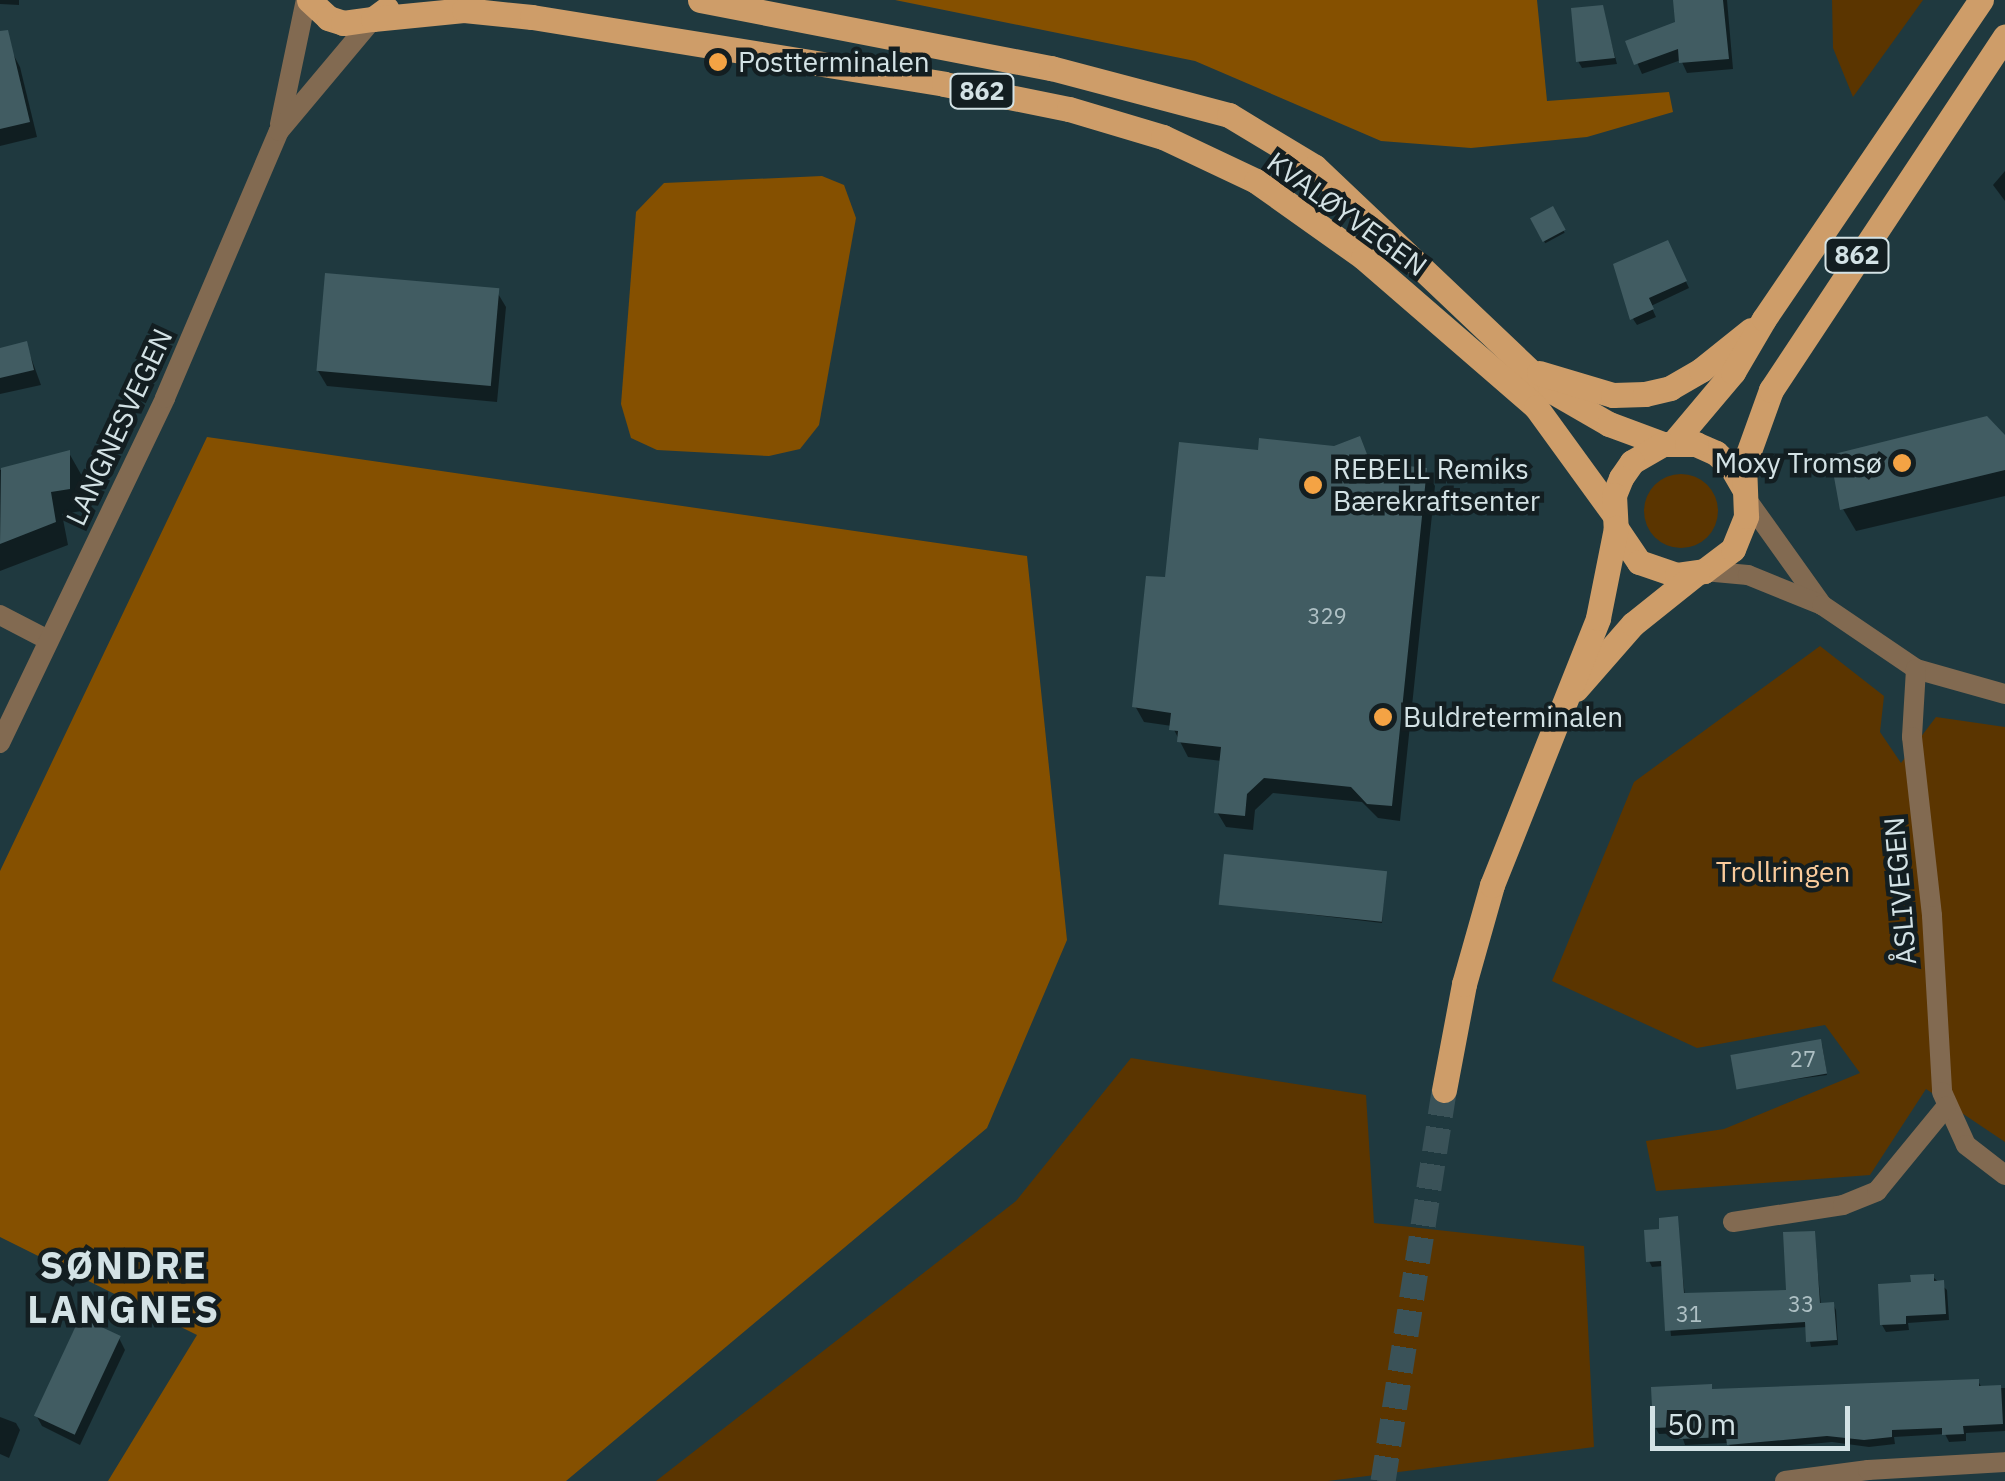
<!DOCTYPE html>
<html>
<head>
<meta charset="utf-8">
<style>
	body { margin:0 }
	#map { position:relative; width:2005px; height:1481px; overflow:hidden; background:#1f393f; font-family:"IBM Plex Sans",sans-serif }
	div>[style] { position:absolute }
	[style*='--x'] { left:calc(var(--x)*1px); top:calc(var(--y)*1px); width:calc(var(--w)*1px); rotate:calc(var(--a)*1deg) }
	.green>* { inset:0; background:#5b3500 }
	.round { border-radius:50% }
	.forest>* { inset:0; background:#855000 }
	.shadow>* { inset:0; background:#0007; transform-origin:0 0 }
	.building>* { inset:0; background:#415c62; transform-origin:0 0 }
	.primary-tunnel>* { height:25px; margin-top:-12.5px; transform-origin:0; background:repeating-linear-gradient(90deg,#3a5258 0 25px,transparent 0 37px) }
	.minor>* { height:20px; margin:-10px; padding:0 10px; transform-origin:10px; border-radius:10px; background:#826a51 }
	.tertiary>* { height:20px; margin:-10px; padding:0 10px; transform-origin:10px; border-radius:10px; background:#826a51 }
	.primary>* { height:25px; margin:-12.5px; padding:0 12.5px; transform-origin:12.5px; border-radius:12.5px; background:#ce9d69 }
	.dots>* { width:28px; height:28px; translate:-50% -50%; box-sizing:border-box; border:5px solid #131e21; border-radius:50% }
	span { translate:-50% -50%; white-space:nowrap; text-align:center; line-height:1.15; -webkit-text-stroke:9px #131e21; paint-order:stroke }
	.number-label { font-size:22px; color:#aec0c4 }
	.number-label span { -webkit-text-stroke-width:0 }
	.shield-label span { padding:2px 8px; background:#131e21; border:2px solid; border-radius:8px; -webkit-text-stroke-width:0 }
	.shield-label { font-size:25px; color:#d3e2e5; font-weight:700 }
	.poi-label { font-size:28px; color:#d3e2e5 }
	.left { translate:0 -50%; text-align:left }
	.right { translate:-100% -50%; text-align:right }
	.street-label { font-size:28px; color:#d3e2e5 }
	.park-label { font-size:28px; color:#facb9b }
	.district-label { font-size:38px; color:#d3e2e5; font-weight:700; letter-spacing:2.5px }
	.scale { position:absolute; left:1650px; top:1406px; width:200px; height:45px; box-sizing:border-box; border:5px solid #d3e2e5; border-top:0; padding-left:12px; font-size:30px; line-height:35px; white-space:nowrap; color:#d3e2e5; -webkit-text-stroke:8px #131e21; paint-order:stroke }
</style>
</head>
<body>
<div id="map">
	<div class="green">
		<i style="clip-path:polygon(1832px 0,1923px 0,1853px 97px,1833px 48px)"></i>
		<i class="round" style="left:1644px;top:474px;width:74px;height:74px"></i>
		<i style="clip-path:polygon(1820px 646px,1884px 696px,1880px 732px,1901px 763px,1936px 717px,2005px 727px,2005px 1142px,1926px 1089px,1870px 1175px,1656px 1191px,1646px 1141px,1724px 1129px,1860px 1073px,1825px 1025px,1697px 1048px,1552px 981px,1634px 782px)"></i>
		<i style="clip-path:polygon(1131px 1058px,1366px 1095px,1374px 1223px,1584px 1246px,1594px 1447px,1328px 1481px,656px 1481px,1016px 1201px)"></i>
	</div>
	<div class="forest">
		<i style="clip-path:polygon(895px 0,1537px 0,1547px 101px,1669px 92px,1673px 112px,1587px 137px,1471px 148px,1381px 141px,1195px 61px)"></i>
		<i style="clip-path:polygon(822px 176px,844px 185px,856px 218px,819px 425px,800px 449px,769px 456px,657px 450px,631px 438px,621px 404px,636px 212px,664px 183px)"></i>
		<i style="clip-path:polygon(207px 437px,1027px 556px,1067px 940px,987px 1128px,566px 1481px,108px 1481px,197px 1335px,0 1237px,0 871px)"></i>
	</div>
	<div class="shadow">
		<i style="clip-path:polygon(0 0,19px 0,19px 5px,0 4px)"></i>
		<i style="clip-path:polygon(1676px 0,1727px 0,1733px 69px,1687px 73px,1681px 60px,1642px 74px,1628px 42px,1678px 24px)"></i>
		<i style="clip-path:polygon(1602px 8px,1617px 64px,1582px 68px,1578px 61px)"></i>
		<i style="clip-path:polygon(12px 52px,20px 67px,37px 137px,0 146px,0 54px)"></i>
		<i style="clip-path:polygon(2005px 171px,2005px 201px,1993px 185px)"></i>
		<i style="left:1552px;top:209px;width:27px;height:22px;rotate:62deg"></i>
		<i style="clip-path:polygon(1671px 250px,1689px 288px,1651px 306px,1656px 317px,1637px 325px,1633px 319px)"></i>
		<i style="clip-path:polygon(497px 292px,506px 307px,497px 402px,327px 386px,318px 371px)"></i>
		<i style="clip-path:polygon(26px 344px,41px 385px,0 394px,0 350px)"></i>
		<i style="clip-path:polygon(1359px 439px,1372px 465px,1426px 471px,1435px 486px,1400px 821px,1378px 818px,1362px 802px,1273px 793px,1255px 810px,1253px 830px,1226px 827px,1217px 812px,1222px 761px,1188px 757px,1172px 726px,1144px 722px,1135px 706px,1167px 580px,1260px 453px,1335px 448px)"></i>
		<i style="clip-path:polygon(2005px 439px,2005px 496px,1856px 531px,1843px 509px)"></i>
		<i style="clip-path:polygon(69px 453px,82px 476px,82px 511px,62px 514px,68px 545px,0 571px,0 470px)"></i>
		<i style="clip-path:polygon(1385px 873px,1382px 923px,1222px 904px)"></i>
		<i style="clip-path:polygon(1822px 1044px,1827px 1075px,1739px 1087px)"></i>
		<i style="clip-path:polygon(1676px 1219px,1685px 1296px,1789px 1293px,1814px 1233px,1821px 1305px,1833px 1304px,1836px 1310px,1838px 1345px,1811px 1347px,1807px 1327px,1671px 1336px,1664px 1266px,1652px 1267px,1649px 1261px,1662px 1231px)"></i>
		<i style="clip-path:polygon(1932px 1276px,1947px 1290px,1949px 1320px,1908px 1323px,1909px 1330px,1886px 1332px,1882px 1325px)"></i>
		<i style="clip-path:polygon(119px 1338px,125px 1350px,80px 1445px,42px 1426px,36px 1415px)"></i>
		<i style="clip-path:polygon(1978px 1381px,1982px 1388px,2005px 1388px,2005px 1431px,1966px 1433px,1966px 1441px,1949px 1442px,1945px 1434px,1894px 1437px,1895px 1444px,1869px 1447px,1832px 1442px,1733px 1451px,1728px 1443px,1685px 1445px,1681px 1433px,1659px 1434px,1655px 1427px,1713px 1392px)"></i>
		<i style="clip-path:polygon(0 1417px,16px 1423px,20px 1430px,9px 1458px,0 1454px)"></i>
	</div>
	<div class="building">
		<i style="clip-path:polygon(1673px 0,1723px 0,1729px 59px,1679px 63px,1678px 49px,1634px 65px,1625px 41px,1675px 22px)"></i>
		<i style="clip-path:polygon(1603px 5px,1615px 58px,1576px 62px,1571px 8px)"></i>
		<i style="clip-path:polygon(8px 30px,30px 122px,0 129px,0 31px)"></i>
		<i style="left:1553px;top:206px;width:27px;height:26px;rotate:62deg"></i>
		<i style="clip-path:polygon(1668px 240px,1687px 281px,1649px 298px,1654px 309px,1630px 320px,1613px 264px)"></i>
		<i style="left:325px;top:273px;width:175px;height:98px;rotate:5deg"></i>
		<i style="clip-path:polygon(27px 341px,34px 370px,0 378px,0 348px)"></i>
		<i style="clip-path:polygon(1987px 416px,2005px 435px,2005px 470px,1840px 510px,1830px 455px)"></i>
		<i style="clip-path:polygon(1360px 436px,1370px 462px,1427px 468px,1392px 806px,1367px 804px,1351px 787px,1264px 778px,1247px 794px,1245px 816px,1214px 813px,1221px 747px,1177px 742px,1178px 731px,1169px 730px,1171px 713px,1132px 707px,1146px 576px,1165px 577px,1179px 442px,1258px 450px,1259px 438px,1334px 446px)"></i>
		<i style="clip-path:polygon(70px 450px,70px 489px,51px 492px,56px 522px,0 544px,1px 468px)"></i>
		<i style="left:1224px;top:854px;width:164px;height:51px;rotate:6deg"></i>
		<i style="left:1821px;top:1039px;width:35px;height:92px;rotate:80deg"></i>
		<i style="clip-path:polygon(1678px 1216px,1684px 1293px,1786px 1290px,1783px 1232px,1815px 1231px,1820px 1303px,1834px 1302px,1837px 1340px,1806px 1342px,1805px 1322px,1665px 1331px,1661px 1261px,1646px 1262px,1644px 1230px,1659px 1229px,1659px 1218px)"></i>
		<i style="clip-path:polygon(1934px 1274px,1934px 1281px,1944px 1280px,1946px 1314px,1906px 1316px,1906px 1324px,1880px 1325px,1878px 1284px,1911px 1282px,1910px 1275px)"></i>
		<i style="left:80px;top:1317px;width:45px;height:109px;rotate:25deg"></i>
		<i style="clip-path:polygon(1979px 1379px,1979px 1386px,2001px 1385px,2003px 1424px,1963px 1426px,1964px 1434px,1942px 1435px,1942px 1428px,1892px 1430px,1892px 1437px,1864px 1440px,1827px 1436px,1727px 1445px,1726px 1437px,1679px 1439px,1678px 1427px,1653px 1428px,1651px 1387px,1712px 1384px,1712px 1389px)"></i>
	</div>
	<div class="primary-tunnel">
		<i style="--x:1383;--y:1481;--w:396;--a:-81.1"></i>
	</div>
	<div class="minor">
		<i style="--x:1745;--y:497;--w:133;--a:54.5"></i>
		<i style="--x:1704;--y:571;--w:44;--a:5.2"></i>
		<i style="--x:1748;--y:575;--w:80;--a:22.1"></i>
		<i style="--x:1822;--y:605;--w:114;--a:34.2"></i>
		<i style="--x:1916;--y:669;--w:92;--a:15.7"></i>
		<i style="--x:0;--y:615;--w:54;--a:27.5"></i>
		<i style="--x:1916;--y:669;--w:68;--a:93.4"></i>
		<i style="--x:1912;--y:737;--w:180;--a:83.6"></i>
		<i style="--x:1932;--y:916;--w:176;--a:86.7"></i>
		<i style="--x:1942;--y:1092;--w:58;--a:65.6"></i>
		<i style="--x:1966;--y:1145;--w:49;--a:37.6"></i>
		<i style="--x:1733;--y:1222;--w:111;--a:-8.8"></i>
		<i style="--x:1843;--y:1205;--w:37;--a:-22"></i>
		<i style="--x:1877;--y:1191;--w:109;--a:-50.6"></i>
		<i style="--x:1785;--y:1481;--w:84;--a:-7.5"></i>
		<i style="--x:1868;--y:1470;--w:137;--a:-3.3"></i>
	</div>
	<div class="tertiary">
		<i style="--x:280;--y:124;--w:127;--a:-78.2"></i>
		<i style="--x:0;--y:743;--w:382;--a:-64.4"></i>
		<i style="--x:165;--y:398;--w:290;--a:-66.9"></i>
		<i style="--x:279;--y:131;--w:146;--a:-50"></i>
	</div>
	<div class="primary">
		<i style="--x:309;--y:0;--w:26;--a:43"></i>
		<i style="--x:328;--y:18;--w:16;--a:18"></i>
		<i style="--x:343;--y:23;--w:30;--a:-8"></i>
		<i style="--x:373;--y:19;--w:17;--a:-36"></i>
		<i style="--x:700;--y:0;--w:358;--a:11"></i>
		<i style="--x:1051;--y:68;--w:184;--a:14.8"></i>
		<i style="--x:1229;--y:115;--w:100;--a:31.2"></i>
		<i style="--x:1315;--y:167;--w:324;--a:43.5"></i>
		<i style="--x:1550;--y:390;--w:68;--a:30"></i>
		<i style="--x:1609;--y:424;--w:58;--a:20.3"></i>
		<i style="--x:373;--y:19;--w:91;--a:-5.6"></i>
		<i style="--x:464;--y:10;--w:68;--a:5.9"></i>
		<i style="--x:532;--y:17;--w:417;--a:9.2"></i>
		<i style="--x:944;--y:84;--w:127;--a:11.3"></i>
		<i style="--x:1069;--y:109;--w:98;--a:16.6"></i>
		<i style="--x:1163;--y:137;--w:103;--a:25.3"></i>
		<i style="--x:1256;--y:181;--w:131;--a:35.4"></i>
		<i style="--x:1363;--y:257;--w:229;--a:40.9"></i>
		<i style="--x:1536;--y:407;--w:131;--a:54"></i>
		<i style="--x:1539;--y:373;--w:77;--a:16.6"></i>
		<i style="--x:1613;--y:395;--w:32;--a:-2"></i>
		<i style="--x:1645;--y:394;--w:26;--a:-13"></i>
		<i style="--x:1670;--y:388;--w:36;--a:-30"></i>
		<i style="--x:1701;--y:370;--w:64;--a:-38.7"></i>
		<i style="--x:1674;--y:442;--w:92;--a:-49.9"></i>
		<i style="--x:1733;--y:372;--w:61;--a:-59.7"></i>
		<i style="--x:1764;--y:319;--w:386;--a:-55.8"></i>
		<i style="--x:1743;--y:487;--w:22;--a:-120"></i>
		<i style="--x:1732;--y:468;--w:22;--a:-137"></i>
		<i style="--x:1716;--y:453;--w:22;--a:-156"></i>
		<i style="--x:1696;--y:444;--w:33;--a:180"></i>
		<i style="--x:1663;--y:444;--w:36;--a:150"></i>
		<i style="--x:1632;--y:462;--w:19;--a:125"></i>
		<i style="--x:1621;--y:478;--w:18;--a:112"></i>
		<i style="--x:1614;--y:495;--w:33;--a:87"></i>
		<i style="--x:1616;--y:528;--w:41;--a:55.9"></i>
		<i style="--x:1639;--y:562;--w:40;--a:18.9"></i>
		<i style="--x:1677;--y:575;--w:27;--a:-8"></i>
		<i style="--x:1704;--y:571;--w:36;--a:-37"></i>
		<i style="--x:1733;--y:549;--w:35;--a:-68"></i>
		<i style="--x:1746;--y:516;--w:51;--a:-92.2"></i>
		<i style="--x:1744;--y:465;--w:80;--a:-70.2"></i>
		<i style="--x:1771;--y:390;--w:424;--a:-56.5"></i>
		<i style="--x:1576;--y:689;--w:86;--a:-48.8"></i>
		<i style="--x:1633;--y:624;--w:82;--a:-38.6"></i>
		<i style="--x:1444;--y:1090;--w:108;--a:-79.3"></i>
		<i style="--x:1464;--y:984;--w:103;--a:-74.2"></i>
		<i style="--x:1492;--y:885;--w:287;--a:-68.3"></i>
		<i style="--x:1598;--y:618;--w:92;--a:-78.7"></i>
	</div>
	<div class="dots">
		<i style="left:718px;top:62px;background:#f4a344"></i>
		<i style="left:1902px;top:463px;background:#f4a344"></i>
		<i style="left:1313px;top:485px;background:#f4a344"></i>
		<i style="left:1383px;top:717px;background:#f4a344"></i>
	</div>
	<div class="number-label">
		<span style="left:1327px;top:616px">329</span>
		<span style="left:1803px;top:1059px">27</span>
		<span style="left:1801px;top:1304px">33</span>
		<span style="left:1689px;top:1314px">31</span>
	</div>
	<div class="shield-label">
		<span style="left:982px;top:91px">862</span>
		<span style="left:1857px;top:255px">862</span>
	</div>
	<div class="poi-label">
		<span class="left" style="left:738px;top:62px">Postterminalen</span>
		<span class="right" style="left:1882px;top:463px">Moxy Tromsø</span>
		<span class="left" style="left:1333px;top:485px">REBELL Remiks<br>Bærekraftsenter</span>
		<span class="left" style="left:1403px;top:717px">Buldreterminalen</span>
	</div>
	<div class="street-label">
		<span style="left:1347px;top:214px;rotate:36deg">KVALØYVEGEN</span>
		<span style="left:119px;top:427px;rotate:-65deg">LANGNESVEGEN</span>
		<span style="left:1900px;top:891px;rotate:-95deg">ÅSLIVEGEN</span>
	</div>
	<div class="park-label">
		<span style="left:1783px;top:872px">Trollringen</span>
	</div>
	<div class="district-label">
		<span style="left:124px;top:1287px">SØNDRE<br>LANGNES</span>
	</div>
	<div class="scale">50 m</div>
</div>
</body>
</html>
